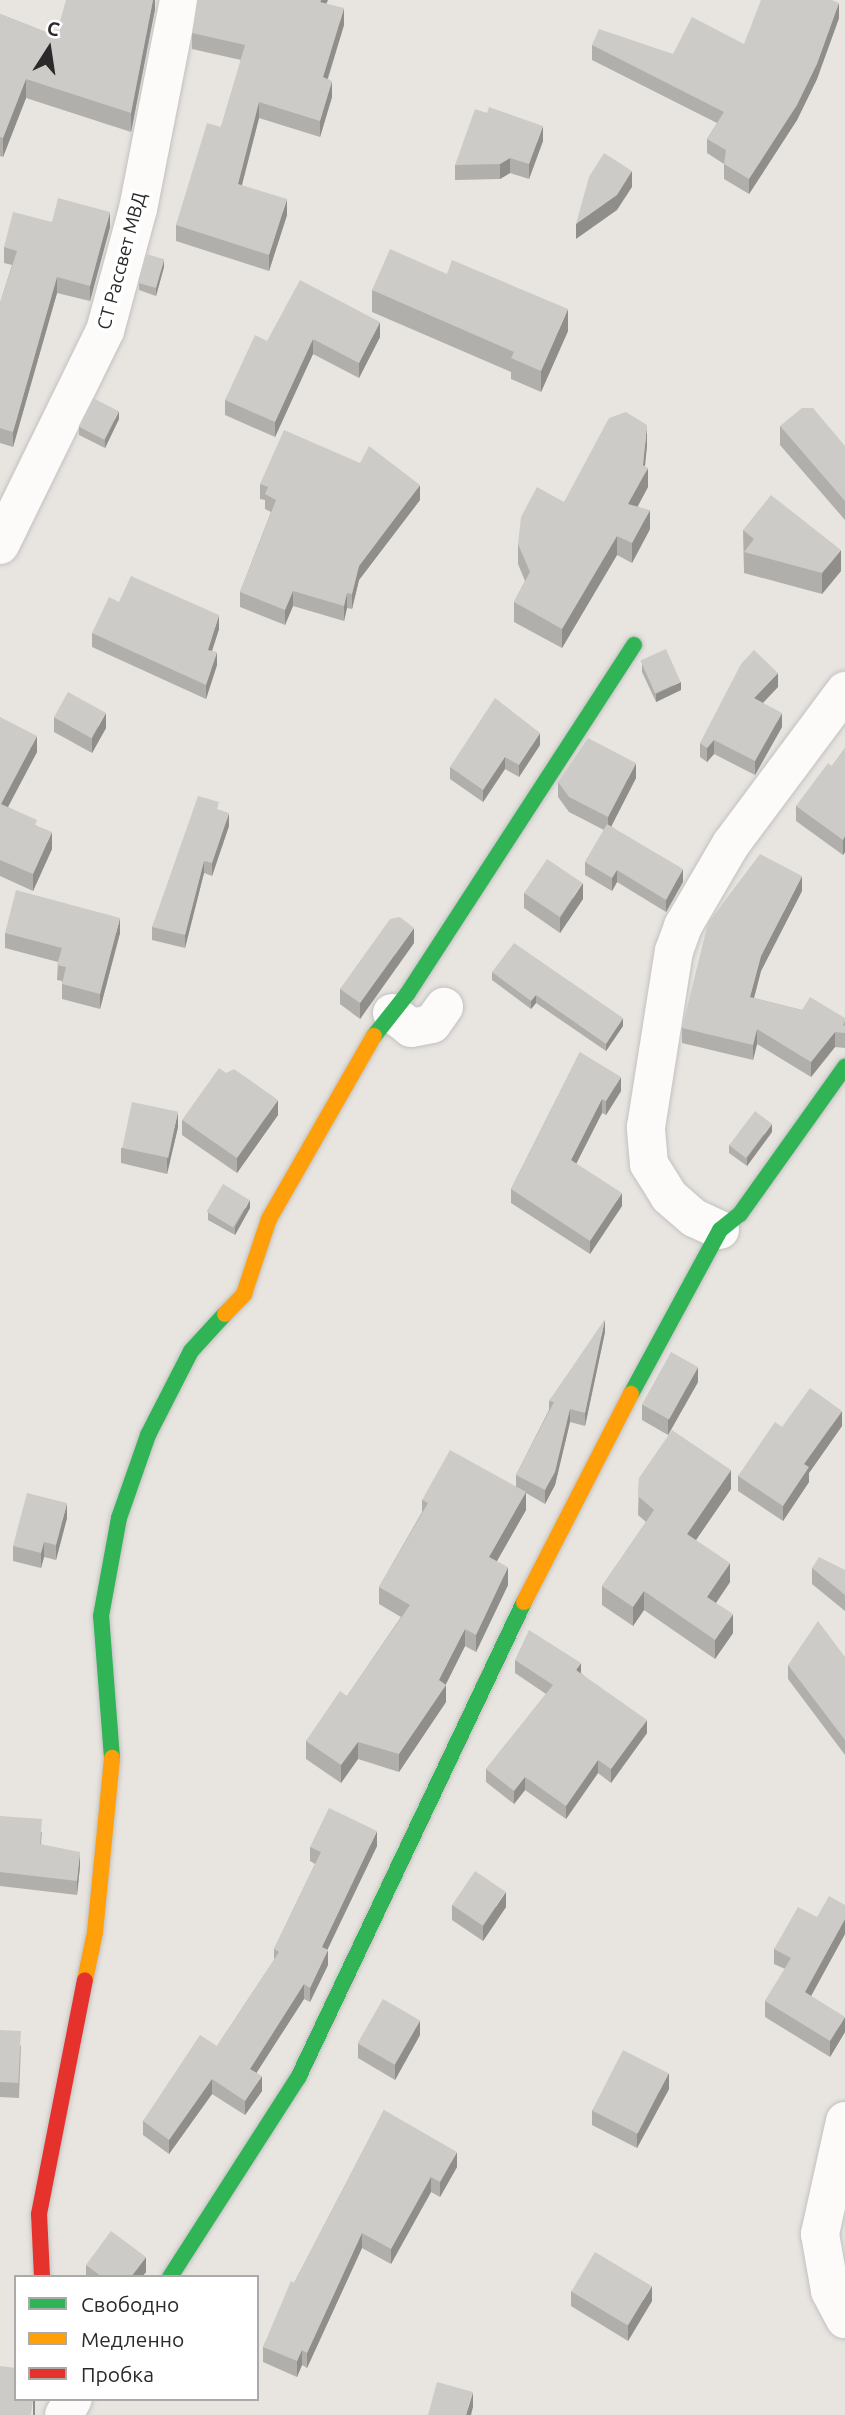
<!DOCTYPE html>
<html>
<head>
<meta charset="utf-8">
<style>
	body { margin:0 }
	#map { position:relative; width:845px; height:2415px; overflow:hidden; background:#e8e5e0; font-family:Ubuntu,sans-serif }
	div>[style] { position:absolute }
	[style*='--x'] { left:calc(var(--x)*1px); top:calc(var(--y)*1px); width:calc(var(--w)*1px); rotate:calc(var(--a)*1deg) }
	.roads { filter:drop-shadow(0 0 2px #c2c1c1) drop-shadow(0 0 2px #c2c1c1) }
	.street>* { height:38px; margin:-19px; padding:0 19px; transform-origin:19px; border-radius:19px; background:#fcfbfa }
	.fast>* { height:16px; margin:-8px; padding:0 8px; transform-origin:8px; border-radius:8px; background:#30b455 }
	.slow>* { height:16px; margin:-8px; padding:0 8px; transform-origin:8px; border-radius:8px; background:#ff9f0a }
	.jam>* { height:16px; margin:-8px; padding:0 8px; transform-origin:8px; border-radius:8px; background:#e5322d }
	.wall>* { inset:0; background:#b0afab }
	.shaded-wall>* { inset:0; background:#908e8b; transform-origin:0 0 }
	.building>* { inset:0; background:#cdcbc7; transform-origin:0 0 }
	span { translate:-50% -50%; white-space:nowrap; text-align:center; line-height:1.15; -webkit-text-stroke:7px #fff; paint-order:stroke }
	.street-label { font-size:19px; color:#2a2a2a }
	.legend { position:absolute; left:14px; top:2275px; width:245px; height:126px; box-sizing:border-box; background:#fff; border:2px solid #aaa; margin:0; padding:9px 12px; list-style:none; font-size:21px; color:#2a2a2a }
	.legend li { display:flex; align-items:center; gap:14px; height:35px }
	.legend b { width:35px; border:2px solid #aaa }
	.north { position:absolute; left:14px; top:14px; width:70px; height:70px; -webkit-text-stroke:5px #fff; paint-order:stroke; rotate:12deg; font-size:19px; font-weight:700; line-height:28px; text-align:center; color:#2a2a2a }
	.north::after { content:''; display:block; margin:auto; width:24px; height:32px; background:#2a2a2a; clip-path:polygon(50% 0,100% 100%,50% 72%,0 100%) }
</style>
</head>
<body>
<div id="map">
	<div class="roads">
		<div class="street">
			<i style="--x:0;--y:545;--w:238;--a:-63.9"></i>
			<i style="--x:105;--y:331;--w:126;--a:-74.9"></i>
			<i style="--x:138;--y:209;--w:213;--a:-78.9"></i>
			<i style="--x:392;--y:1013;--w:24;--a:38"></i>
			<i style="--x:411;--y:1028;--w:21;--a:-11"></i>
			<i style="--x:432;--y:1024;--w:21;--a:-55"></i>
			<i style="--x:720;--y:1230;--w:29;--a:-155"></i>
			<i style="--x:694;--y:1218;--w:33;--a:-139"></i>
			<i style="--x:669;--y:1196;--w:38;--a:-122"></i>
			<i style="--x:649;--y:1164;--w:37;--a:-95"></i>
			<i style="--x:646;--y:1127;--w:178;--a:-81"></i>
			<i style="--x:674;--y:951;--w:27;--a:-70"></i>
			<i style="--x:683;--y:926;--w:95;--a:-59.7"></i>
			<i style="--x:731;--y:844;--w:191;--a:-53.3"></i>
			<i style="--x:845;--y:2121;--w:116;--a:102.5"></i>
			<i style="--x:820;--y:2234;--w:58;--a:80"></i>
			<i style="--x:830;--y:2291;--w:32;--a:62"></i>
			<i style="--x:64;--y:2415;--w:18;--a:-61"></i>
		</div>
		<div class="fast">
			<i style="--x:374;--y:1036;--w:55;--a:-51.7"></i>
			<i style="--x:408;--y:993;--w:415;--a:-57"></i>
			<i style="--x:631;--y:1394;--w:187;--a:-61.5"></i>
			<i style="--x:720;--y:1230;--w:26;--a:-39"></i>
			<i style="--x:740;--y:1214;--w:181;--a:-54.5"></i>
			<i style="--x:112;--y:1758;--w:142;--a:-94.4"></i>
			<i style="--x:101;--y:1616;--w:100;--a:-79.6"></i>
			<i style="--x:119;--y:1518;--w:88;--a:-70.7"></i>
			<i style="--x:148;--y:1435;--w:94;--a:-62.9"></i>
			<i style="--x:191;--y:1351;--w:50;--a:-47.4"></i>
			<i style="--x:170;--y:2277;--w:237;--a:-57.3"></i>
			<i style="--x:298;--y:2078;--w:527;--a:-64.6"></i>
		</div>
		<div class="slow">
			<i style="--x:225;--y:1314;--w:28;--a:-46"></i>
			<i style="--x:244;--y:1294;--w:79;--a:-71.6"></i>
			<i style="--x:269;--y:1219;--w:211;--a:-60.2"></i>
			<i style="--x:524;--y:1602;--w:234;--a:-62.8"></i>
			<i style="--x:85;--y:1980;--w:49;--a:-78.2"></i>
			<i style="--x:95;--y:1932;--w:175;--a:-84.4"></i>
		</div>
		<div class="jam">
			<i style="--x:42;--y:2277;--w:63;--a:-92.7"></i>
			<i style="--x:39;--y:2214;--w:238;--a:-78.9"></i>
		</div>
	</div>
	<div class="wall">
		<i style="clip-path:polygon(155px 0,155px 9px,131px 132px,26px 98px,3px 157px,0 156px,0 14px,56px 36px)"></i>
		<i style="clip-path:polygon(326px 4px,344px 25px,328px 79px,332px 97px,320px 137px,259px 118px,242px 185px,287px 215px,269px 271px,176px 241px,176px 225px,221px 127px,241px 60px,192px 49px,192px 33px)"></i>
		<i style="clip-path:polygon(839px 18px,817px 79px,797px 120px,749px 194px,724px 179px,724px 164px,707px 153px,707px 139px,717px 123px,592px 60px,592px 45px,673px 54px,744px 44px)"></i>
		<i style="clip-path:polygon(543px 141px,529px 179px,510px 173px,500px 179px,455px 180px,455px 165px)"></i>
		<i style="clip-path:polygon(52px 222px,110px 227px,90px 301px,57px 293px,13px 447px,0 443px,0 303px,12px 265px,4px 263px,4px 247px)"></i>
		<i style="clip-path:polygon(164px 267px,156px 296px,139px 290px,139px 283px)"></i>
		<i style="clip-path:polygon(372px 290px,568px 331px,541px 392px,511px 379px,511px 372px,372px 312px)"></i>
		<i style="clip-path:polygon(380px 337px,359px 378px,313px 354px,275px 437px,225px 415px,225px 400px,267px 341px)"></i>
		<i style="clip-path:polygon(119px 419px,105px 448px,79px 435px,79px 427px)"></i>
		<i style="clip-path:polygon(780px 426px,845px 446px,845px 520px,780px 445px)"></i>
		<i style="clip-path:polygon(647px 445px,645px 466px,648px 487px,638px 506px,650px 529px,632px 563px,617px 555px,562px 648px,514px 622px,514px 602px,525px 581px,518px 564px,518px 544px,564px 502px)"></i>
		<i style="clip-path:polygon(260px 484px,420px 500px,359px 580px,352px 609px,347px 608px,344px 621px,293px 606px,285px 625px,240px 607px,240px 592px,271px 512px,265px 509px,265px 500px,260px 499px)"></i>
		<i style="clip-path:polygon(743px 530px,841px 571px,822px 594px,744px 573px)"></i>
		<i style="clip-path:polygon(119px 602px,219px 629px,212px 651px,217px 665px,206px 699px,92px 647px,92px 633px)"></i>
		<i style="clip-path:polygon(642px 664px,681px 690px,656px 702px,642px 672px)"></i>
		<i style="clip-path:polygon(778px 687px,763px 703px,782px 727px,755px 775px,714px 754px,707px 762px,700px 757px,700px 743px)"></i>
		<i style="clip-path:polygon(0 717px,37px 752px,8px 807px,37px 826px,52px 849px,33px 891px,0 876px)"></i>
		<i style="clip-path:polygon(54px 717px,106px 728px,92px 753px,54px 732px)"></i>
		<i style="clip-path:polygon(540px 745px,519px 777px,505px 769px,483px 802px,450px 779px,450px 767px)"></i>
		<i style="clip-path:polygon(845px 748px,845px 852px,843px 855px,796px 821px,796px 806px,832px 766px)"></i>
		<i style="clip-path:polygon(636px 778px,611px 826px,683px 882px,666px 912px,617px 882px,612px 891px,585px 875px,585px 862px,604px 830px,569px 812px,558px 797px,558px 782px)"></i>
		<i style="clip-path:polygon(219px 810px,229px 826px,212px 876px,204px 873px,185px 948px,152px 940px,152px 927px)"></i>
		<i style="clip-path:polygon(802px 891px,761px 971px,754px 998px,802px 1010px,845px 1018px,845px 1048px,835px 1047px,811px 1077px,757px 1044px,753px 1060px,682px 1043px,682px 1028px)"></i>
		<i style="clip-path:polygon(524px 893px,583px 899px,560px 933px,524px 908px)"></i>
		<i style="clip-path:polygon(5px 933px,120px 933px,100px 1009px,62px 999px,62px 981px,57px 980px,58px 962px,5px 948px)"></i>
		<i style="clip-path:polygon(414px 943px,360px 1019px,340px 1004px,340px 989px)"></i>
		<i style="clip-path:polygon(492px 972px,623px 1026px,606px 1051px,536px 1003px,531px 1009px,492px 980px)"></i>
		<i style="clip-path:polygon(580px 1052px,621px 1091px,606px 1115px,602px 1113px,576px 1164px,622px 1206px,590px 1254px,511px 1203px,511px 1189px)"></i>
		<i style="clip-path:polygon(278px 1115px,237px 1173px,182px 1135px,182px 1120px)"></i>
		<i style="clip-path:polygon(178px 1127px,167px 1174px,121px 1163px,121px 1148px)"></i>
		<i style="clip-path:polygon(772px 1132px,747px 1166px,729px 1153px,729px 1145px)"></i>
		<i style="clip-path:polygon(250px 1208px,235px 1235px,208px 1220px,208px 1212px)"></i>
		<i style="clip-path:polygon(605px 1332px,585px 1426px,570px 1422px,555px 1485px,545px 1504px,526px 1493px,526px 1510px,497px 1561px,508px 1585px,476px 1652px,465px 1646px,446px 1684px,446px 1702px,399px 1772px,358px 1759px,341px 1783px,306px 1759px,306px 1741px,347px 1696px,401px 1617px,379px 1604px,379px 1587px,422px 1512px,422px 1500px,516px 1487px,516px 1475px,549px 1410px,549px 1401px)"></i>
		<i style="clip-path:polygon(698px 1382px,668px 1435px,642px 1420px,642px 1405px)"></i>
		<i style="clip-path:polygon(842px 1426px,809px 1473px,809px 1482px,783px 1521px,738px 1491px,738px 1476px,782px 1427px)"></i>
		<i style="clip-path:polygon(639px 1478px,731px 1489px,696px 1540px,730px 1582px,716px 1603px,733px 1633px,715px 1659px,644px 1610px,633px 1626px,602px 1605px,602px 1586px,646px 1522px,638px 1515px)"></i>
		<i style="clip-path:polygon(67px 1518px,56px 1560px,44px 1557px,41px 1568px,13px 1561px,13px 1546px)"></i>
		<i style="clip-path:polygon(812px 1568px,845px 1570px,845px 1611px,812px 1584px)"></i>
		<i style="clip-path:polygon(845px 1657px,845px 1755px,788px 1679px,788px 1665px)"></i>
		<i style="clip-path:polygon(515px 1660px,581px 1673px,647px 1733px,611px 1783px,598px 1773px,566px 1819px,525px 1790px,514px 1804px,486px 1782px,486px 1769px,546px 1694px,515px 1673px)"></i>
		<i style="clip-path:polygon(0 1816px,42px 1832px,41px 1844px,80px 1866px,77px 1895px,0 1886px)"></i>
		<i style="clip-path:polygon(377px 1846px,327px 1950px,328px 1965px,310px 2002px,304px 1999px,256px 2073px,262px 2091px,245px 2115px,212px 2094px,169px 2154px,143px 2135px,143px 2121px,217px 2046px,274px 1960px,274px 1949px,315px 1864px,310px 1861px,310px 1847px)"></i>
		<i style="clip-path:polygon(452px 1905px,506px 1907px,483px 1941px,452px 1920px)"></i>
		<i style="clip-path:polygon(845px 1905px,845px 1934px,811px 1996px,845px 2032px,830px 2057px,765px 2017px,765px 2001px,785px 1969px,774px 1964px,774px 1949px,817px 1917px)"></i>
		<i style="clip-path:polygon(0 2030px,21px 2046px,19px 2098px,0 2097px)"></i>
		<i style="clip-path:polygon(420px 2035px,395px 2080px,358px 2058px,358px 2043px)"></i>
		<i style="clip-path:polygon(669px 2089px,637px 2148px,592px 2125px,592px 2110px)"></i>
		<i style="clip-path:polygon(384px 2110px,457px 2167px,440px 2197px,431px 2192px,391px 2264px,362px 2248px,307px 2368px,302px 2365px,297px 2377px,263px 2362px,263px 2347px,294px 2283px)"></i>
		<i style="clip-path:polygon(86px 2265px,146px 2272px,142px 2277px,86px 2277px)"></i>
		<i style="clip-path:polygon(571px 2291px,652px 2301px,628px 2341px,571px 2306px)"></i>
	</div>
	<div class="shaded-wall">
		<i style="clip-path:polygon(153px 0,155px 0,155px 9px,131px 132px,131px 113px)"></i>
		<i style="clip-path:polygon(321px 0,328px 0,320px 18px,320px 2px)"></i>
		<i style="clip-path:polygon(839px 3px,839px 18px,817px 79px,797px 120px,749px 194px,749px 179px)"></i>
		<i style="clip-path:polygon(344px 8px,344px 25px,323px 93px,323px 77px)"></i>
		<i style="clip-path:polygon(26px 79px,26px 98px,3px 157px,3px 138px)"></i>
		<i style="clip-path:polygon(332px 81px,332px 97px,320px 137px,320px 121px)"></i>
		<i style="clip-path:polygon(259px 102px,259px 118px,238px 200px,238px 184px)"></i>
		<i style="clip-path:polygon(543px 126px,543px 141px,529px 179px,529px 164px)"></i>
		<i style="clip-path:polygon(510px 158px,510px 173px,500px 179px,500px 164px)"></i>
		<i style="clip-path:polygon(632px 171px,632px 187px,617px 210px,576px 239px,576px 224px)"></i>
		<i style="clip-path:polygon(287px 199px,287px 215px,269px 271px,269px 255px)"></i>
		<i style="clip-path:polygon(110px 212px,110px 227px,90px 301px,90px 286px)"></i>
		<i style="clip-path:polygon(164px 259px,164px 267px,156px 296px,156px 288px)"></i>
		<i style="clip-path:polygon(57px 277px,57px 293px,13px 447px,13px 432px)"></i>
		<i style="clip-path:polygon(568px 309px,568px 331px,541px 392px,541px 371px)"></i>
		<i style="clip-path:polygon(380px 322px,380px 337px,359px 378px,359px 363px)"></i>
		<i style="clip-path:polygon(313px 339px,313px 354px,275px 437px,275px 422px)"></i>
		<i style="clip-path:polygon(119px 411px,119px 419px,105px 448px,105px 440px)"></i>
		<i style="clip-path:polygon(647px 425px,647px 445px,644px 475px,648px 468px,648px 487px,628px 524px,628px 504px,643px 465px)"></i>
		<i style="clip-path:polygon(420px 485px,420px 500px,359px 580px,352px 609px,352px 594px,359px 566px)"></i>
		<i style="clip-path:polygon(650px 510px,650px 529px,632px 563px,632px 543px)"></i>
		<i style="clip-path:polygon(617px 536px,617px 555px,562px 648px,562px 629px)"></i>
		<i style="clip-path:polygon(841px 550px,841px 571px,822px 594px,822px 573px)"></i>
		<i style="clip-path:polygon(293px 591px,293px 606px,285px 625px,285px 610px)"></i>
		<i style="clip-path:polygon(347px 593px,347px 608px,344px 621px,344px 606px)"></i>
		<i style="clip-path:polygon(219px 615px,219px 629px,208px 663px,208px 650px)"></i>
		<i style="clip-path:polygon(217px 652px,217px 665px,206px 699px,206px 685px)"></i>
		<i style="clip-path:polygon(778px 673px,778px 687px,754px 712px,754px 698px)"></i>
		<i style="clip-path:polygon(681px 682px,681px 690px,656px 702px,656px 694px)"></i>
		<i style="clip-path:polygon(106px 713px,106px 728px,92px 753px,92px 738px)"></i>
		<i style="clip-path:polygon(782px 713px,782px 727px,755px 775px,755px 761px)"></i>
		<i style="clip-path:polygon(540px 733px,540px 745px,519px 777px,519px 765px)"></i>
		<i style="clip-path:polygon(37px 736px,37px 752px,1px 820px,1px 804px)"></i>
		<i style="clip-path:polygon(714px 740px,714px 754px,707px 762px,707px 748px)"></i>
		<i style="clip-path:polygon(505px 757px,505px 769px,483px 802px,483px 790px)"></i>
		<i style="clip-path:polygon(636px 763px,636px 778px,608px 833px,608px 817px)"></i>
		<i style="clip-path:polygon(229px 813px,229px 826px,212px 876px,212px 863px)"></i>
		<i style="clip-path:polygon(52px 832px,52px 849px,33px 891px,33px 874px)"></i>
		<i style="clip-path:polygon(845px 836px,845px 852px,843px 855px,843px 840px)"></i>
		<i style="clip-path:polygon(204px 861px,204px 873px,185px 948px,185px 935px)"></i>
		<i style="clip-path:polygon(683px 869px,683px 882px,666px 912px,666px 900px)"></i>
		<i style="clip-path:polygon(617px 870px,617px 882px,612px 891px,612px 878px)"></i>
		<i style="clip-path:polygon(802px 876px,802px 891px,761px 971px,750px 1013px,750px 997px,761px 956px)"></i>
		<i style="clip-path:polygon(583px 883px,583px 899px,560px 933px,560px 918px)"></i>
		<i style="clip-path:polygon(120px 918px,120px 933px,100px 1009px,100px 994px)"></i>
		<i style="clip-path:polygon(414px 928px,414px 943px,360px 1019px,360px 1003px)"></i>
		<i style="clip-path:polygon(536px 995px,536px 1003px,531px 1009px,531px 1001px)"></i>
		<i style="clip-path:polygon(623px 1018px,623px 1026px,606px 1051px,606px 1044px)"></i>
		<i style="clip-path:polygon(757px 1029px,757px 1044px,753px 1060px,753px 1045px)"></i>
		<i style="clip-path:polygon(835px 1032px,835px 1047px,811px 1077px,811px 1062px)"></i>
		<i style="clip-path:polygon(621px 1077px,621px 1091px,606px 1115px,606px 1101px)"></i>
		<i style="clip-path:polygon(602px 1099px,602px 1113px,571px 1174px,571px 1160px)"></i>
		<i style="clip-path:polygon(278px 1100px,278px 1115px,237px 1173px,237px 1158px)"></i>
		<i style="clip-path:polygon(178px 1112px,178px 1127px,167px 1174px,167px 1159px)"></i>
		<i style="clip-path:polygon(772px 1124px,772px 1132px,747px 1166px,747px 1158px)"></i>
		<i style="clip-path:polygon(622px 1193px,622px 1206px,590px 1254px,590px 1241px)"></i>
		<i style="clip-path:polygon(250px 1200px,250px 1208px,235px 1235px,235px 1227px)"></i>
		<i style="clip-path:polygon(605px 1319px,605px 1332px,585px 1426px,585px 1413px)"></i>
		<i style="clip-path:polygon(698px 1367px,698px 1382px,668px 1435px,668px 1420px)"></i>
		<i style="clip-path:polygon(570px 1409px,570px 1422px,555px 1485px,545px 1504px,545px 1490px)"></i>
		<i style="clip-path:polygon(842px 1411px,842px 1426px,809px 1473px,809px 1482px,783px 1521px,783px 1506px,804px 1464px)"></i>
		<i style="clip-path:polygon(731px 1470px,731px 1489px,687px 1553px,687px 1534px)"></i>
		<i style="clip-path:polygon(526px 1492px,526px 1510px,489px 1575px,489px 1557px)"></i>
		<i style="clip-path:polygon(67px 1503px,67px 1518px,56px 1560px,56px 1545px)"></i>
		<i style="clip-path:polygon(44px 1542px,44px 1557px,41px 1568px,41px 1553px)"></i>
		<i style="clip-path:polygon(730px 1563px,730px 1582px,707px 1616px,707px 1597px)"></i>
		<i style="clip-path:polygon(508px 1567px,508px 1585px,476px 1652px,476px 1635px)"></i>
		<i style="clip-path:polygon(644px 1591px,644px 1610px,633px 1626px,633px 1607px)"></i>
		<i style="clip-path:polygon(733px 1614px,733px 1633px,715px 1659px,715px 1640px)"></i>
		<i style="clip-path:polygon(465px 1629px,465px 1646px,443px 1690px,446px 1685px,446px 1702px,399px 1772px,399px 1754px)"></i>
		<i style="clip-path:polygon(581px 1663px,581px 1676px,576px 1670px)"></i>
		<i style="clip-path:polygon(647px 1720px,647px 1733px,611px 1783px,611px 1769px)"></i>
		<i style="clip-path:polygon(358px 1742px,358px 1759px,341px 1783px,341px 1765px)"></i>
		<i style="clip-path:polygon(598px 1760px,598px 1773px,566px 1819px,566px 1806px)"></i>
		<i style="clip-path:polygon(525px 1777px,525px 1790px,514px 1804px,514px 1791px)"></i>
		<i style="clip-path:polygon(377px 1831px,377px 1846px,322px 1961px,322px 1947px)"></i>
		<i style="clip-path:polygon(80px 1852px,80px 1866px,77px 1895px,77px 1881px)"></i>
		<i style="clip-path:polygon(506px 1892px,506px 1907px,483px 1941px,483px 1926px)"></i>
		<i style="clip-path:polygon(845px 1919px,845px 1934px,805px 2007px,805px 1992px)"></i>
		<i style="clip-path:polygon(328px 1950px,328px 1965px,310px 2002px,310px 1988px)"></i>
		<i style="clip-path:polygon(304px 1984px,304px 1999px,250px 2083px,250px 2069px)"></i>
		<i style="clip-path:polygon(845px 2017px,845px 2032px,830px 2057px,830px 2041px)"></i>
		<i style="clip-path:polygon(420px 2020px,420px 2035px,395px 2080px,395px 2064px)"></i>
		<i style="clip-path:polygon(669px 2073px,669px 2089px,637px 2148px,637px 2133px)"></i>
		<i style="clip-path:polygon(262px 2076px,262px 2091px,245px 2115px,245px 2101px)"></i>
		<i style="clip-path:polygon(212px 2079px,212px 2094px,169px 2154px,169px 2140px)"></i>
		<i style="clip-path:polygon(457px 2152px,457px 2167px,440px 2197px,440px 2182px)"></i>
		<i style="clip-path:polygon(431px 2177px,431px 2192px,391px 2264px,391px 2249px)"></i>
		<i style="clip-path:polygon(362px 2233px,362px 2248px,307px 2368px,307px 2353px)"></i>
		<i style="clip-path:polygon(146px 2257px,146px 2272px,142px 2277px,131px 2277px)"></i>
		<i style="clip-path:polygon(652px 2286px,652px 2301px,628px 2341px,628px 2325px)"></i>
		<i style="clip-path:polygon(302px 2350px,302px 2365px,297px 2377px,297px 2361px)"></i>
		<i style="clip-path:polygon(473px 2392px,473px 2407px,471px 2415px,466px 2415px)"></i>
		<i style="left:33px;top:2399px;width:2px;height:16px"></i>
	</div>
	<div class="building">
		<i style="clip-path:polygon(66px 0,153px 0,131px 113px,26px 79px,3px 138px,0 137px,0 14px,56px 36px)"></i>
		<i style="clip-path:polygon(197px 0,321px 0,320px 2px,344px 8px,323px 77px,332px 81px,320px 121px,259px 102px,238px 184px,287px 199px,269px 255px,176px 225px,207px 123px,221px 127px,245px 45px,192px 33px)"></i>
		<i style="clip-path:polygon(761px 0,832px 0,839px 3px,817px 64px,797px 105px,749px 179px,724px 164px,726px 150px,707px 139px,724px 112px,592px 45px,599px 29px,673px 54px,692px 17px,744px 44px)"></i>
		<i style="clip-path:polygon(489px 107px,543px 126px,529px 164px,510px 158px,500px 164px,455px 165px,475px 109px,487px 113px)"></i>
		<i style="clip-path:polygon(604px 153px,632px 171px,617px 195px,576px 224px,589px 177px)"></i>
		<i style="clip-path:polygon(58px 198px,110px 212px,90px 286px,57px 277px,13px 432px,0 428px,0 303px,17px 251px,4px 247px,13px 212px,52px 222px)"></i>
		<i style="clip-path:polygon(390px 249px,447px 274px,452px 260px,568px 309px,541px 371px,511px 358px,514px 352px,372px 290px)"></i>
		<i style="left:146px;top:254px;width:19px;height:30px;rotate:16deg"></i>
		<i style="clip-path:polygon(300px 280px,380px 322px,359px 363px,313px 339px,275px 422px,225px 400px,255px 335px,267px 341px)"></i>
		<i style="left:93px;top:398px;width:29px;height:32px;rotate:27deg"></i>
		<i style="clip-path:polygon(802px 408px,813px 408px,845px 446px,845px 501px,780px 426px)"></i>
		<i style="clip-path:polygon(626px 412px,647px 425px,643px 465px,648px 468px,628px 504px,650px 510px,632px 543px,617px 536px,562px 629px,514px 602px,530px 572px,518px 544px,521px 517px,537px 487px,564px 502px,609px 418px)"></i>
		<i style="clip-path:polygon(284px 430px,360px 463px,369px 446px,420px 485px,359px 566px,352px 594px,347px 593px,344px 606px,293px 591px,285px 610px,240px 592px,276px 500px,265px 494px,268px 487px,260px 484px)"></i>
		<i style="clip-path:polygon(771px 495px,841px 550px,822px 573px,744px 552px,754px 539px,743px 530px)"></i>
		<i style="clip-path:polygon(131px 576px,219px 615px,208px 650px,217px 652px,206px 685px,92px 633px,109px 597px,119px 602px)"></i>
		<i style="left:666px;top:649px;width:36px;height:28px;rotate:66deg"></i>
		<i style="clip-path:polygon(754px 650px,778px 673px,754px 698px,782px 713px,755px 761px,714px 740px,707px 748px,700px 743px,741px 664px)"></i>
		<i style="left:68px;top:692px;width:43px;height:29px;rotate:29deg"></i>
		<i style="clip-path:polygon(495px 698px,540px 733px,519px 765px,505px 757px,483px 790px,450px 767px)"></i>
		<i style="clip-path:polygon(0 717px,37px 736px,1px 804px,37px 820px,35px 825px,52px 832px,33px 874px,0 860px)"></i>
		<i style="clip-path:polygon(588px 738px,636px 763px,608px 817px,569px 797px,558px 782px)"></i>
		<i style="clip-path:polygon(845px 748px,845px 836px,843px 840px,796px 806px,828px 763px,832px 766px)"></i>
		<i style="clip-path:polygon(198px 796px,219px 802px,217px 809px,229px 813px,212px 863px,204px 861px,185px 935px,152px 927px)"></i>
		<i style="clip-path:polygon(607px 824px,683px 869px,666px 900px,617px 870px,612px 878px,585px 862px)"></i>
		<i style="clip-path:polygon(760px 854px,802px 876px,761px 956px,750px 997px,802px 1010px,810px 997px,845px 1018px,845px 1021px,843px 1025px,845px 1026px,845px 1033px,835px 1032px,811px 1062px,757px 1029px,753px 1045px,682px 1028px,708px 923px)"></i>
		<i style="left:547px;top:859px;width:43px;height:41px;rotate:34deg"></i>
		<i style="clip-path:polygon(16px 890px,120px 918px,100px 994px,62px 984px,66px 967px,57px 965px,62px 948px,5px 933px)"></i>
		<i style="clip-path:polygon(400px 917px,414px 928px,360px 1003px,340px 989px,390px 919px)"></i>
		<i style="clip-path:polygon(514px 943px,623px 1018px,606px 1044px,536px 995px,531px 1001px,492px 972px)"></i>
		<i style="clip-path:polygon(580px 1052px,621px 1077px,606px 1101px,602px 1099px,571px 1160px,622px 1193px,590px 1241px,511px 1189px)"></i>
		<i style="clip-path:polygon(219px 1068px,226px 1073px,234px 1069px,278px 1100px,237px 1158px,182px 1120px)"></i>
		<i style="left:132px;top:1102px;width:47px;height:47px;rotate:12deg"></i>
		<i style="left:755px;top:1111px;width:21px;height:43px;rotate:37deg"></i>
		<i style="left:223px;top:1184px;width:31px;height:32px;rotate:31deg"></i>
		<i style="clip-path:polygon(605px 1319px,585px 1413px,570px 1409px,555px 1472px,545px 1490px,516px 1475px,554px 1402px,549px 1401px)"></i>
		<i style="left:671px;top:1352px;width:31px;height:60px;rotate:29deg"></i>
		<i style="clip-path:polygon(810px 1388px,842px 1411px,804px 1464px,809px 1467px,783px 1506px,738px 1476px,775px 1422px,782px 1427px)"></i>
		<i style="clip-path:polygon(672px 1430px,731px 1470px,687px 1534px,730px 1563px,707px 1597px,733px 1614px,715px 1640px,644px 1591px,633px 1607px,602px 1586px,654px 1510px,638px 1496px,639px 1478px)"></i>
		<i style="clip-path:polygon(450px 1450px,526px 1492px,489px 1557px,508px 1567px,476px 1635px,465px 1629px,439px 1680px,446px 1685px,399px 1754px,358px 1742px,341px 1765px,306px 1741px,340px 1691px,347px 1696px,410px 1605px,379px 1587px,428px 1503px,422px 1500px)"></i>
		<i style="clip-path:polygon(27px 1493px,67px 1503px,56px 1545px,44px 1542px,41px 1553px,13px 1546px)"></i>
		<i style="clip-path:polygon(819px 1557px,845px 1570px,845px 1595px,812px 1568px)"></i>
		<i style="clip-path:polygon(818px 1621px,845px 1657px,845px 1740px,788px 1665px)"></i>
		<i style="clip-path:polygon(529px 1630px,581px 1663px,576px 1670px,647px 1720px,611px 1769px,598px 1760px,566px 1806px,525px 1777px,514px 1791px,486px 1769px,553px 1685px,515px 1660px)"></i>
		<i style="clip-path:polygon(329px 1808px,377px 1831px,322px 1947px,328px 1950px,310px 1988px,304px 1984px,250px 2069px,262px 2076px,245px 2101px,212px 2079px,169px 2140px,143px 2121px,200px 2035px,217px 2046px,279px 1952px,274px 1949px,321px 1852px,310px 1847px)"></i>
		<i style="clip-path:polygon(0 1816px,42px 1819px,40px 1844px,80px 1852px,77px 1881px,0 1872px)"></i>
		<i style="left:475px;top:1871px;width:37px;height:41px;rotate:34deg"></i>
		<i style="clip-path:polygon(829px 1896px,845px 1905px,845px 1919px,805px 1992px,845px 2017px,830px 2041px,765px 2001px,791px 1958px,774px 1949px,798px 1907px,817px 1917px)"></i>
		<i style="left:383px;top:1999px;width:43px;height:51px;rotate:30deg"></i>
		<i style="left:0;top:2030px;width:21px;height:52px;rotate:3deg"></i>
		<i style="left:623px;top:2050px;width:51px;height:68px;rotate:27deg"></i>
		<i style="clip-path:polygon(384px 2110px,457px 2152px,440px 2182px,431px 2177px,391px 2249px,362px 2233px,307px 2353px,302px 2350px,297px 2361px,263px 2347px,291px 2281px,294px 2283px)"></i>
		<i style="clip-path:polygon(111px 2231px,146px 2257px,131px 2277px,102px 2277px,86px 2265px)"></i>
		<i style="left:595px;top:2252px;width:66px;height:46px;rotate:31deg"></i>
		<i style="clip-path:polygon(0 2366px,16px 2368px,16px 2399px,33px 2399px,31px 2415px,0 2415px)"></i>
		<i style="clip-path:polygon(437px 2382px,473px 2392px,466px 2415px,428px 2415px)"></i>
	</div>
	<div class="street-label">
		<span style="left:122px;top:261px;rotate:-75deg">СТ Рассвет МВД</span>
	</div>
	<ul class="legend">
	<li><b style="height:9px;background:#30b455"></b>Свободно</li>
	<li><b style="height:9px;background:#ff9f0a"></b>Медленно</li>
	<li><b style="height:9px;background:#e5322d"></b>Пробка</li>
	</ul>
	<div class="north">С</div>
</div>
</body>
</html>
